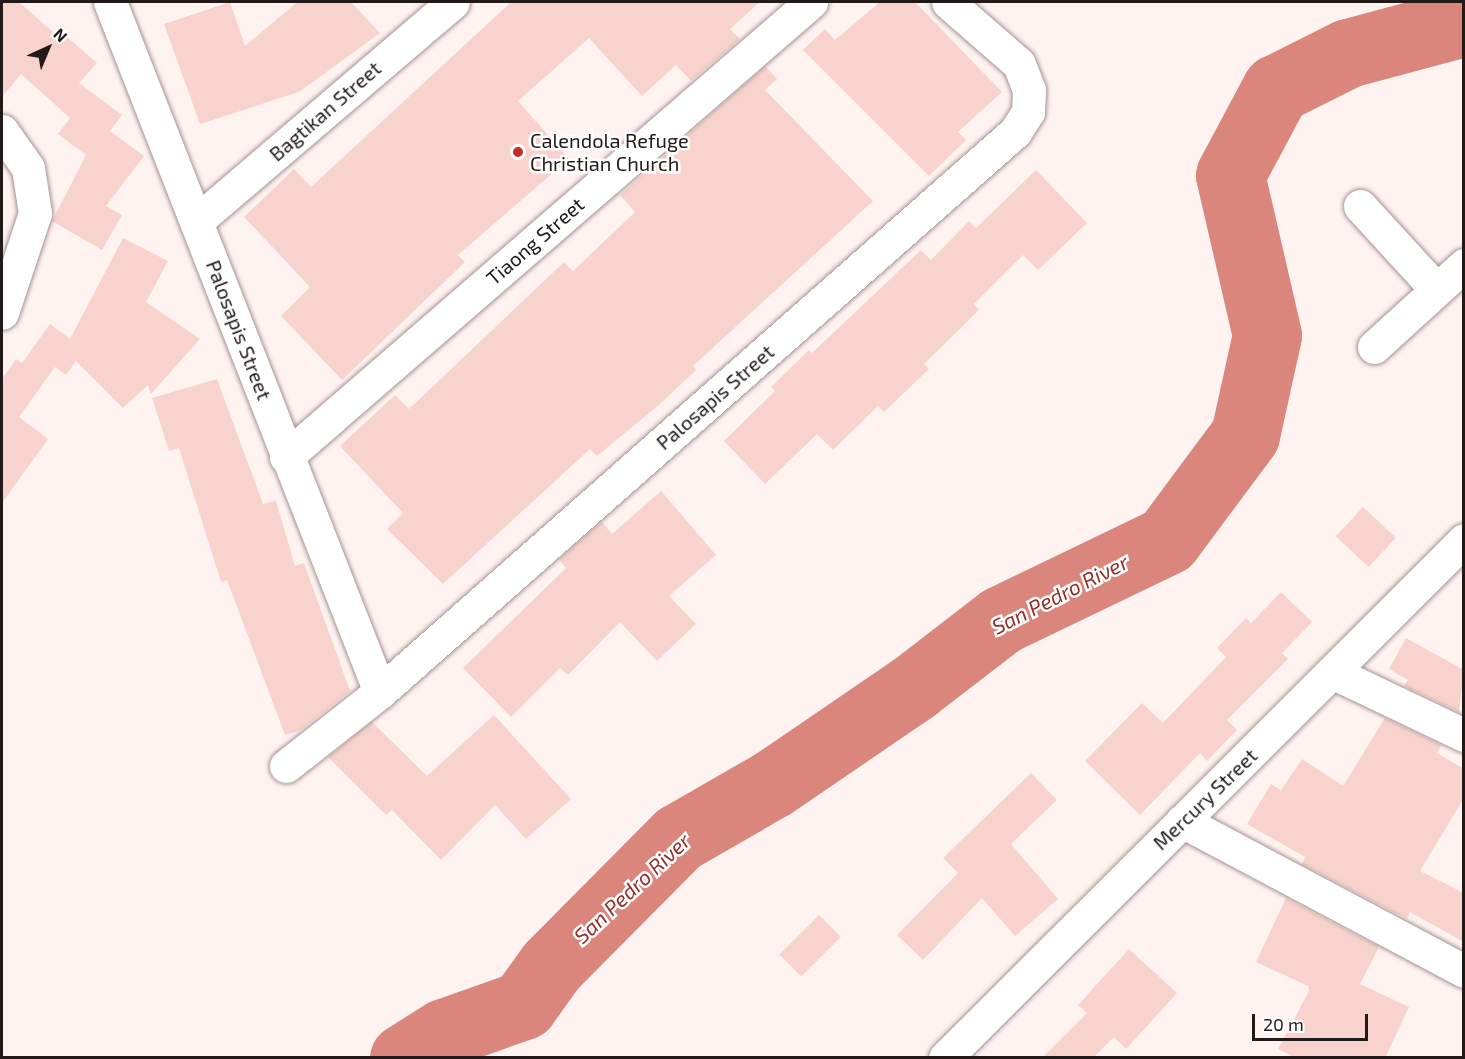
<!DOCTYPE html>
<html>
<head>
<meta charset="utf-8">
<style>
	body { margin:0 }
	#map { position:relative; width:1465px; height:1059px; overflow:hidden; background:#fff3f2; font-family:"Exo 2",sans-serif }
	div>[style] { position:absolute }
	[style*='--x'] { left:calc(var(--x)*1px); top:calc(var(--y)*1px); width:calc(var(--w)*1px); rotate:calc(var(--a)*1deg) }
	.river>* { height:69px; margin:-34.5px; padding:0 34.5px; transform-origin:34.5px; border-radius:34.5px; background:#db867d }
	.building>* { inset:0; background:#f8d3ce; transform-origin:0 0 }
	.roads { filter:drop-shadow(0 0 2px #a59492) drop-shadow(0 0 2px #a59492) }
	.street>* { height:33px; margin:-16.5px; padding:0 16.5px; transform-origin:16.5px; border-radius:16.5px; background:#fff }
	.dots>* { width:16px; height:16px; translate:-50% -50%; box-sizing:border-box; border:3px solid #fff; border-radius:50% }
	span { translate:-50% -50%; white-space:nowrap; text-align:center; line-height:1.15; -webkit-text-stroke:5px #fff; paint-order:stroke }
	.street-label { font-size:20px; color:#211a19 }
	.poi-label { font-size:20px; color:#211a19 }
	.left { translate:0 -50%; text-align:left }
	.water-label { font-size:21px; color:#922d29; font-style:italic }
	.frame { position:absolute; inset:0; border:3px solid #211a19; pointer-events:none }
	.north { position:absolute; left:18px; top:18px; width:60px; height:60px; -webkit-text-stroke:4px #fff; paint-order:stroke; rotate:44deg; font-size:16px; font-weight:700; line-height:24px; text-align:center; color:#211a19 }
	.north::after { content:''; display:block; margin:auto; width:21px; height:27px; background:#211a19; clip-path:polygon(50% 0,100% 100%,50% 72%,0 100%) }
	.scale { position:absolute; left:1252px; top:1014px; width:116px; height:27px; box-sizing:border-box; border:3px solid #211a19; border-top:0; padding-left:8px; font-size:18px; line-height:21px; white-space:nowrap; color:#211a19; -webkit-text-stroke:4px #fff; paint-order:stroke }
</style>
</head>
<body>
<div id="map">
	<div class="river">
		<i style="--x:404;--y:1058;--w:47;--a:-32"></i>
		<i style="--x:444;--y:1033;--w:84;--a:-19.5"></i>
		<i style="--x:523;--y:1005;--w:48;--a:-54.3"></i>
		<i style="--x:551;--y:966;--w:180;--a:-45.2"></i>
		<i style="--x:678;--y:838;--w:108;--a:-29.9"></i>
		<i style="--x:772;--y:784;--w:172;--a:-34.3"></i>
		<i style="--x:914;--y:687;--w:110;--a:-37.6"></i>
		<i style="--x:1001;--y:620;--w:184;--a:-25.7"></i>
		<i style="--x:1167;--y:540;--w:131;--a:-53.4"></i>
		<i style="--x:1245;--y:435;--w:102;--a:-77.6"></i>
		<i style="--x:1267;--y:335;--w:164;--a:-103"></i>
		<i style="--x:1230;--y:175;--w:98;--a:-61.9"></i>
		<i style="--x:1276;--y:89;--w:80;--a:-26.6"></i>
		<i style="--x:1348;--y:53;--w:120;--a:-15"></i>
	</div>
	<div class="building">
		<i style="clip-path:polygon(2px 2px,19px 2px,62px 40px,66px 36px,97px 63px,79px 83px,122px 115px,110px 131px,144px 156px,106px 206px,122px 215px,102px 250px,52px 221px,86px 155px,58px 134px,70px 118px,21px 74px,2px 97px)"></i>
		<i style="clip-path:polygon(230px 2px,245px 46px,297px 2px,351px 2px,380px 33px,299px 92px,200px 124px,164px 24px)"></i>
		<i style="clip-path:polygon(511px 2px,760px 2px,730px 29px,740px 39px,691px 81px,676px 65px,642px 96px,589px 38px,518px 101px,569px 159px,458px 255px,465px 262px,342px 380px,281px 316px,310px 287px,244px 217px,294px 169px,311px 187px)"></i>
		<i style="clip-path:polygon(880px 2px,915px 2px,1002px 92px,958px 132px,966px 140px,929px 176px,803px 50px,825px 29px,835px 40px)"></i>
		<i style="clip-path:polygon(765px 66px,777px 79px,765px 90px,873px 201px,693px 366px,696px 370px,660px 404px,597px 456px,590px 449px,443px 584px,387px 529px,403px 513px,340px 446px,395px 395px,409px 409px,564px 262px,573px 271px,635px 212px,620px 195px)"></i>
		<i style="clip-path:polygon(1036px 170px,1087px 223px,1038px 270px,1023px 255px,974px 304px,979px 310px,924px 364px,929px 369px,884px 412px,878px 406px,833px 450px,817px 434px,765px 484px,724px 441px,775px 391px,771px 387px,809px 350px,812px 353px,921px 250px,931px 260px,969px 221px,976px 228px)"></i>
		<i style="clip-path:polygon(123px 238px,168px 261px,146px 302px,200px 339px,151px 394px,148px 385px,123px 408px,76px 361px,66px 375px,55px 367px,19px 417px,48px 439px,2px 503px,2px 379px,16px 359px,22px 363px,50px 324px,70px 339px)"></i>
		<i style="clip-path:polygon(217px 379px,263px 504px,276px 501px,295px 566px,304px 563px,350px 691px,301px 730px,285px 735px,227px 580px,221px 582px,179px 448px,169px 451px,152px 398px)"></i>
		<i style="clip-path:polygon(661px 491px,716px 555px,669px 596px,696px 624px,657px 661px,620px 622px,568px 675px,560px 668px,511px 717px,463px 668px,566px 568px,559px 559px,602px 522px,612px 534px)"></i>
		<i style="left:1363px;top:507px;width:45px;height:40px;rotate:43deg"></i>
		<i style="clip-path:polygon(1281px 592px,1312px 622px,1282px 653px,1288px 659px,1227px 720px,1237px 730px,1207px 761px,1200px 753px,1140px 815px,1085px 761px,1142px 703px,1163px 723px,1226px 657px,1217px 648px,1246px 618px,1251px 623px)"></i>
		<i style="clip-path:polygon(1406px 638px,1464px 670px,1459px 712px,1404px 686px,1408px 680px,1389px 669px)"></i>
		<i style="clip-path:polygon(494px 715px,571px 799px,526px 839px,495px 805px,441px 860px,392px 810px,386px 815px,328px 757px,372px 722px,427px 776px)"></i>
		<i style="clip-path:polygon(1385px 718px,1441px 745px,1437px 753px,1464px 769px,1464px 798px,1420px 871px,1464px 893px,1464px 942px,1410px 912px,1407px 918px,1395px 913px,1302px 864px,1305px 857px,1247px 824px,1271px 784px,1281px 790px,1302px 759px,1343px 786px)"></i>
		<i style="clip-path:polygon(1031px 773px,1057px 800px,1011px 844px,1058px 899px,1015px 936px,982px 898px,923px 960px,897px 935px,958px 873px,943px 858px)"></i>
		<i style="clip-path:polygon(1286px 898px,1379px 947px,1360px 984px,1409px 1007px,1385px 1058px,1295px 1058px,1278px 1049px,1309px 991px,1308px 986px,1256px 962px)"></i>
		<i style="left:819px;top:915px;width:31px;height:56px;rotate:45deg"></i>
		<i style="clip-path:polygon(1129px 949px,1177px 993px,1126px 1049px,1114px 1037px,1093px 1058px,1042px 1058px,1087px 1013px,1078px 1005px)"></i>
	</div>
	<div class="roads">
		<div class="street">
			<i style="--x:110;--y:2;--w:741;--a:68.63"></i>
			<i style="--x:2;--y:131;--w:45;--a:54.9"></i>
			<i style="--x:28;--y:168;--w:46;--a:81.2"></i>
			<i style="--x:35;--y:213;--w:105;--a:108.3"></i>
			<i style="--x:1360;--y:206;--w:113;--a:47.5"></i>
			<i style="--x:198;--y:220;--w:335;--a:-40.5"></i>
			<i style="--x:1374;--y:347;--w:122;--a:-42.3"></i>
			<i style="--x:286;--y:457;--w:695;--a:-40.91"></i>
			<i style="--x:1334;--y:673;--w:144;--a:25.5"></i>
			<i style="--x:286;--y:766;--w:120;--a:-38.2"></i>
			<i style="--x:380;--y:692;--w:847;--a:-41.41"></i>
			<i style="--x:1015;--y:132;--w:24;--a:-57"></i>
			<i style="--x:1028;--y:112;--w:22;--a:-87"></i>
			<i style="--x:1029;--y:90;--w:28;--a:-111"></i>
			<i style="--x:1019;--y:64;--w:94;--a:-138.9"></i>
			<i style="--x:1182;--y:821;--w:319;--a:28"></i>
			<i style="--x:945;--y:1058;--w:733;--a:-44.94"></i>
		</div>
	</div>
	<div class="dots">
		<i style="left:518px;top:152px;background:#bd2e2c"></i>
	</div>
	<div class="street-label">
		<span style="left:325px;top:111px;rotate:-41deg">Bagtikan Street</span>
		<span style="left:535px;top:241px;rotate:-41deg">Tiaong Street</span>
		<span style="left:239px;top:330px;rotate:69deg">Palosapis Street</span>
		<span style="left:715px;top:397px;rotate:-41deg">Palosapis Street</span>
		<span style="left:1205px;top:799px;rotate:-44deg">Mercury Street</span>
	</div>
	<div class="poi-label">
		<span class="left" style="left:530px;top:152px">Calendola Refuge<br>Christian Church</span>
	</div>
	<div class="water-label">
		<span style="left:1060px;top:594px;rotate:-27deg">San Pedro River</span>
		<span style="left:632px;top:888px;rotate:-43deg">San Pedro River</span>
	</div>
	<div class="frame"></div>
	<div class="north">N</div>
	<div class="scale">20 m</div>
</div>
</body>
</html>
